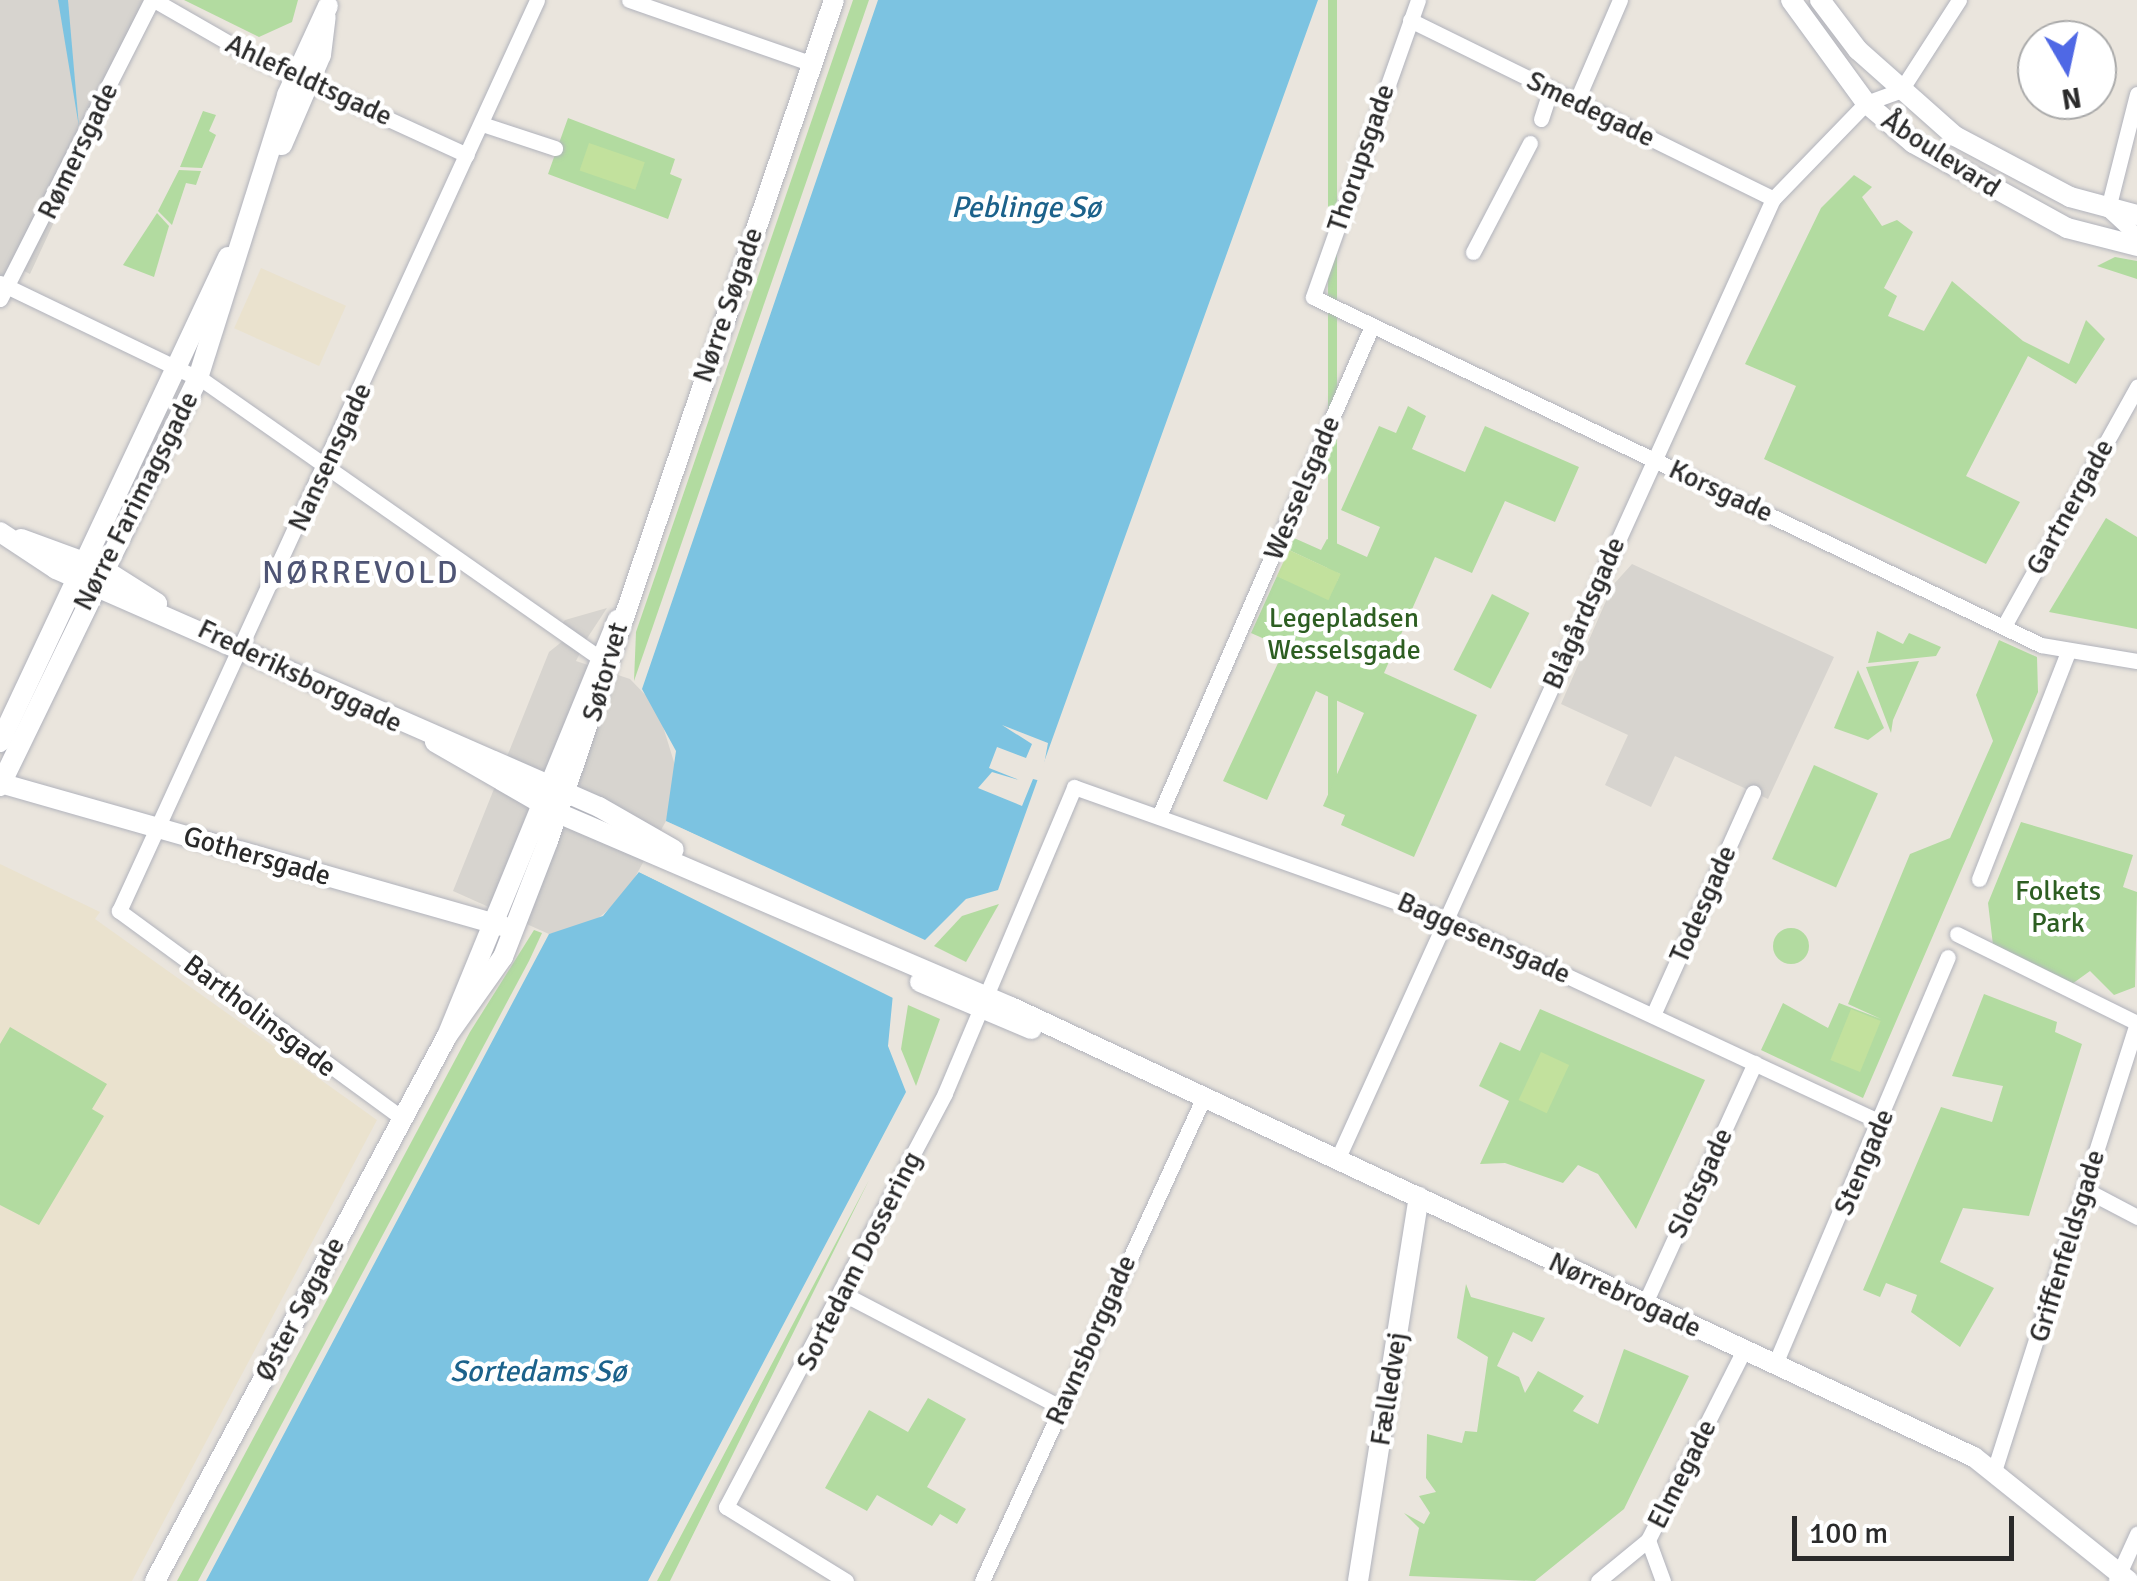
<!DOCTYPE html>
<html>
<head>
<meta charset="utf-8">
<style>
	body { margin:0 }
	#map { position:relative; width:2137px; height:1581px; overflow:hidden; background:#eae5dd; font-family:Signika,sans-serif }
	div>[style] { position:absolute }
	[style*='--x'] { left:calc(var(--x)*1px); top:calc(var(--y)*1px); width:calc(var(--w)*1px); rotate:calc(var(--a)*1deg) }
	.education>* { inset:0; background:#eae2ce; transform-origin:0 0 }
	.green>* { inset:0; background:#b2dba0; transform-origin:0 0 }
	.round { border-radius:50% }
	.pitch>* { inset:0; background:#c2e19d; transform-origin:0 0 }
	.plaza>* { inset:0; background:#d7d4cf }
	.water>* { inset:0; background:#7cc3e1 }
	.pier>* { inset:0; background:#eae5dd }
	.roads { filter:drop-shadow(0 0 2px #b1b3bc) drop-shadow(0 0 2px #b1b3bc) }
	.minor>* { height:15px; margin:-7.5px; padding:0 7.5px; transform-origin:7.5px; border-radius:7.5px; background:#fff }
	.tertiary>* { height:20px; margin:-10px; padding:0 10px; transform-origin:10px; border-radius:10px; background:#fff }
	span { translate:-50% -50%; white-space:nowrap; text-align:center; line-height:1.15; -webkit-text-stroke:9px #fff; paint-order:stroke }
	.street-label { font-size:28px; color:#2a2a2a }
	.park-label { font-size:28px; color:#2d5e22 }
	.water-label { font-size:30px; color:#1c628b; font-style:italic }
	.quarter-label { font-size:32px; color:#4f5575; letter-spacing:2.5px }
	.north { position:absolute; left:2017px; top:20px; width:100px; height:100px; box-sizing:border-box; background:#fff; border:2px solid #aaa; border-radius:50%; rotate:171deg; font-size:28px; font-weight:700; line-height:40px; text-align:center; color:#2a2a2a }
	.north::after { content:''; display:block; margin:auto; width:35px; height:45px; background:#4f68e5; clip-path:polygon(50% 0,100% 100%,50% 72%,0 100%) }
	.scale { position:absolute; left:1792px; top:1516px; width:222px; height:45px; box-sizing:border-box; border:5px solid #2a2a2a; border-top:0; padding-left:12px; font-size:30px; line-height:35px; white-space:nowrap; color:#2a2a2a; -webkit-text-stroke:8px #fff; paint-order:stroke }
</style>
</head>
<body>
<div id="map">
	<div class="education">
		<i style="left:261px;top:268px;width:93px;height:66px;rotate:24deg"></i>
		<i style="clip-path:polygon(0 864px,100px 912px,95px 919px,377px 1120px,132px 1581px,0 1581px)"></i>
	</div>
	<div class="green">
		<i style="clip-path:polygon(184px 0,298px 0,292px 22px,259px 37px)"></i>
		<i style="clip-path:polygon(853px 0,869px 0,634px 681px,636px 632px)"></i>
		<i style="left:1328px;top:0;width:9px;height:798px"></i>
		<i style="clip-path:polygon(203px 111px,216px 115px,209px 131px,216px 135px,202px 168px,180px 167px)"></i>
		<i style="clip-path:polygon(568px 118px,675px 159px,670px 174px,682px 179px,668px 219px,548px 174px)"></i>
		<i style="clip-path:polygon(179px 170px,201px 171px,196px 185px,186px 183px,172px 225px,158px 211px)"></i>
		<i style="clip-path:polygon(1854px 175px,1872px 187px,1862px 197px,1882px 226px,1897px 220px,1913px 232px,1884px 288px,1897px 296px,1888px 316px,1924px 331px,1952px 281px,2023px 341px,2069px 364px,2086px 320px,2105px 339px,2076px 384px,2028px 356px,1966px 476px,2020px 502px,1986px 564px,1764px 459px,1796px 386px,1745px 364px,1821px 208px)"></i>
		<i style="clip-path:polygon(157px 213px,169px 226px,154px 277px,123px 265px)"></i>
		<i style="clip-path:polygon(2115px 257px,2137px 261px,2137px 279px,2097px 266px)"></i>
		<i style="clip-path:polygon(1408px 406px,1426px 416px,1412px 449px,1465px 472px,1485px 426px,1579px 467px,1555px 522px,1505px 501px,1472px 573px,1435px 557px,1384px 673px,1477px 715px,1414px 857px,1341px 825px,1345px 815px,1323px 806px,1364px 713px,1316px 691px,1267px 800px,1223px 781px,1285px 648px,1251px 633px,1277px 576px,1330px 598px,1340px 574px,1289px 550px,1294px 538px,1321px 550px,1327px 539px,1367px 557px,1380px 527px,1341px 510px,1379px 426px,1396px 433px)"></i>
		<i style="clip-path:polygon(2106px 518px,2137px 537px,2137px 629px,2049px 612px)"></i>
		<i style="left:1492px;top:594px;width:42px;height:85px;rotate:27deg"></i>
		<i style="clip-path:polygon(1877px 631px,1903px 644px,1909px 633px,1941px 647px,1936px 656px,1868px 663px)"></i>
		<i style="clip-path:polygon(1999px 640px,2037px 657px,2038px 692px,1863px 1098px,1761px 1050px,1783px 1003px,1828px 1028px,1839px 1003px,1881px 1019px,1848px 1004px,1910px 854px,1950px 838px,1993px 741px,1976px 695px)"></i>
		<i style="clip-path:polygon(1919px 661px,1893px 720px,1891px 733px,1866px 667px)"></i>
		<i style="clip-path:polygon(1858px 670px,1884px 728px,1868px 740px,1834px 728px)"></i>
		<i style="left:1814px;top:765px;width:70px;height:103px;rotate:24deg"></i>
		<i style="clip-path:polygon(2021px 822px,2133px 855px,2123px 887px,2137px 892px,2135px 987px,2114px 995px,2090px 971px,2072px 984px,1993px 945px,1988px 903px)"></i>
		<i style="clip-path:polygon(999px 904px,966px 962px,934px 946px,962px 916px)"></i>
		<i class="round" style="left:1773px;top:928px;width:36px;height:36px"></i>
		<i style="clip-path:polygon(534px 930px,542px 933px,529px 961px,198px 1581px,177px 1581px,470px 1032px)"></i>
		<i style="clip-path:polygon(1984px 994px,2057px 1022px,2055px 1032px,2082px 1044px,2029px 1216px,1963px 1208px,1940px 1262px,1994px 1288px,1960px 1347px,1911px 1312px,1917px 1295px,1886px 1283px,1880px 1297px,1863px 1290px,1941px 1107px,1992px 1122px,2003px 1086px,1952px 1076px)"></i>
		<i style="clip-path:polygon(908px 1005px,940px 1019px,916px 1086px,901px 1049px)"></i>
		<i style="clip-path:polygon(1540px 1009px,1705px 1080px,1636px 1229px,1598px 1174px,1578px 1165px,1563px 1183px,1505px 1163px,1480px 1164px,1509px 1101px,1479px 1086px,1500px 1042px,1520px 1051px)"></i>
		<i style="clip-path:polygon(10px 1027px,107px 1084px,92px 1109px,104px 1116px,39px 1225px,0 1205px,0 1044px)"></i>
		<i style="clip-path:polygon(874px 1170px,670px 1581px,657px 1581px,868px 1182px)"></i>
		<i style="clip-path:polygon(1466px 1284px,1471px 1297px,1545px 1318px,1532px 1342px,1513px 1332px,1497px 1366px,1519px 1377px,1525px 1393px,1538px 1371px,1584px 1396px,1573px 1411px,1598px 1424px,1624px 1349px,1689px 1376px,1624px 1509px,1535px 1581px,1409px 1576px,1419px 1528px,1404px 1513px,1424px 1524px,1430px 1513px,1419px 1496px,1436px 1492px,1426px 1478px,1427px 1434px,1462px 1443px,1465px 1431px,1477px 1432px,1488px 1357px,1457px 1338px)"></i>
		<i style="clip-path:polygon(928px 1398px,966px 1419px,927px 1487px,966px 1509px,957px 1524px,940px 1514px,932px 1526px,877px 1495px,867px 1511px,825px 1488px,869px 1410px,908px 1432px)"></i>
	</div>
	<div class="pitch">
		<i style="left:589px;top:143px;width:59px;height:29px;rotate:19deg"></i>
		<i style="left:1289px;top:550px;width:57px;height:29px;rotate:25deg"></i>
		<i style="left:1851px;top:1009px;width:32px;height:55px;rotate:22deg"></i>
		<i style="left:1541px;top:1052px;width:31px;height:53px;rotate:25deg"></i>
	</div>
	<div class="plaza">
		<i style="clip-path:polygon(0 0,157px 0,30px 274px,16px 267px,9px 280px,0 276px)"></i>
		<i style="clip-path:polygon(1632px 564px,1834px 657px,1768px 799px,1675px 756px,1651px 807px,1605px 785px,1628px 735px,1561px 704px,1613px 585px)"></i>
		<i style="clip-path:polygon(607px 608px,584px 643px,561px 625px,565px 620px)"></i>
		<i style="clip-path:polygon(564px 640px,580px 653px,576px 661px,630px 679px,657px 707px,678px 775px,666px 821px,624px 897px,591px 924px,549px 934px,453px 891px,549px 652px)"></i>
	</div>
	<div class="water">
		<i style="clip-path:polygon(58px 0,68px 0,79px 127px)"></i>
		<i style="clip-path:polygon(878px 0,1318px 0,998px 890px,966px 899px,925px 940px,666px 821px,676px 751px,642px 689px)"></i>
		<i style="clip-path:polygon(639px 872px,893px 994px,888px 1046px,906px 1092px,648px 1581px,206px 1581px,549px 934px,603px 916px)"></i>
	</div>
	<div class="pier">
		<i style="clip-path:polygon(1002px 725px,1048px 743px,1041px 781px,1033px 779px,1022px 806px,978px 788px,992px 772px,1019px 780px,989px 768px,997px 747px,1026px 758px,1032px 744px)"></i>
		<i style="clip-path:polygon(666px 821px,918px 940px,925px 940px,916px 945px)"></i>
		<i style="clip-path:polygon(641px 868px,895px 989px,897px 1000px,639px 872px)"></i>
	</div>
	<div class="roads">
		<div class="minor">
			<i style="--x:154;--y:0;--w:114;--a:29.9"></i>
			<i style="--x:253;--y:57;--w:235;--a:24.6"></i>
			<i style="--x:629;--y:0;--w:195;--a:19.2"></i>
			<i style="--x:1418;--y:0;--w:315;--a:109.5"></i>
			<i style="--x:1313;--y:297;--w:807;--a:25.55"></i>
			<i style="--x:2041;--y:645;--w:97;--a:9.5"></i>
			<i style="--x:1410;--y:20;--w:405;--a:26.2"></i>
			<i style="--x:2137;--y:94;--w:119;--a:104.2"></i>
			<i style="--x:2108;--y:209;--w:40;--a:43"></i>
			<i style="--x:1576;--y:102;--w:111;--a:-66.7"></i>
			<i style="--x:1541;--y:119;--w:32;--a:-72"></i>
			<i style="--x:482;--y:124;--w:77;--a:18.2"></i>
			<i style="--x:1473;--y:252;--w:123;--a:-62.4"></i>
			<i style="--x:0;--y:283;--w:226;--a:25.7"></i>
			<i style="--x:204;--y:381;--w:480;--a:35"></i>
			<i style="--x:0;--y:299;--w:335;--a:-63.1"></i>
			<i style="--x:2004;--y:626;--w:274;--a:-60.9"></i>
			<i style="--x:1159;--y:816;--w:534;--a:-66.51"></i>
			<i style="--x:1979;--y:879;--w:242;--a:-68.6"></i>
			<i style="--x:1957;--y:934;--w:201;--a:26.3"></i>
			<i style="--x:2137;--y:1023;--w:467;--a:107.7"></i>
			<i style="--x:1653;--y:1015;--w:244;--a:-65.8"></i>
			<i style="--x:402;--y:1118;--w:351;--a:-143.8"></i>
			<i style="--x:119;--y:911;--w:1002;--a:-65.35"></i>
			<i style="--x:1337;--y:1160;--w:1055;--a:-65.6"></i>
			<i style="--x:1773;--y:199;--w:134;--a:-45.9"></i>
			<i style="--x:1866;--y:103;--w:37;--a:-20"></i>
			<i style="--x:1901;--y:90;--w:107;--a:-57.2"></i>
			<i style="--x:2084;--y:1189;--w:60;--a:27.8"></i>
			<i style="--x:842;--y:1293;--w:246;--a:27.6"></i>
			<i style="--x:1645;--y:1303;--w:264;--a:-65.4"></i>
			<i style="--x:1775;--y:1364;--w:442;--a:-67"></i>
			<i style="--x:1648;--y:1540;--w:44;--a:69.9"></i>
			<i style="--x:2116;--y:1580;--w:51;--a:-65.5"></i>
			<i style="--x:846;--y:1581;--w:141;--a:-148.3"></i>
			<i style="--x:726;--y:1507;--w:468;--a:-62.1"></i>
			<i style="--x:945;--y:1093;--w:332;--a:-67.1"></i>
			<i style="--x:1074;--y:787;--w:394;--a:19.6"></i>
			<i style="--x:1445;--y:919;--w:481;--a:25"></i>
			<i style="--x:982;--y:1581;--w:530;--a:-65.37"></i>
			<i style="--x:1598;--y:1581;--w:65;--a:-39.4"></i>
			<i style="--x:1648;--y:1540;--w:213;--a:-63.2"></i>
		</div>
		<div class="tertiary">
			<i style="--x:1791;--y:0;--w:127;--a:53.9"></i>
			<i style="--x:1866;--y:103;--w:62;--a:40.4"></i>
			<i style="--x:1913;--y:143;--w:176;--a:28.9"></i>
			<i style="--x:2067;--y:228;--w:72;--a:14.4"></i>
			<i style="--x:1820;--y:0;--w:63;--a:52.8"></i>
			<i style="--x:1858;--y:50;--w:130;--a:41.6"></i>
			<i style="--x:1955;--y:136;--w:130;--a:27.9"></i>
			<i style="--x:2070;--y:197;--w:69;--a:15"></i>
			<i style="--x:282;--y:145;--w:98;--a:-66.6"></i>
			<i style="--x:321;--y:55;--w:38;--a:-83"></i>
			<i style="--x:0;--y:532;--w:67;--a:33.5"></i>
			<i style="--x:56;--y:569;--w:593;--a:23.67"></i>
			<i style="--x:599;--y:807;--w:86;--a:29.8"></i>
			<i style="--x:21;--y:539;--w:87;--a:20.1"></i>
			<i style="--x:103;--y:569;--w:64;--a:32.2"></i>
			<i style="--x:0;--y:742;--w:536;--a:-64.82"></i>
			<i style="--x:435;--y:742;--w:142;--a:30"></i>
			<i style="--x:558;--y:813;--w:493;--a:23.2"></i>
			<i style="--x:1011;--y:1007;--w:1063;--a:25.05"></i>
			<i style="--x:1974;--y:1457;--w:198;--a:38.7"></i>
			<i style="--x:0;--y:783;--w:523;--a:15.87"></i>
			<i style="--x:0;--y:786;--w:454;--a:-64.1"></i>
			<i style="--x:198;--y:378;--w:297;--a:-72.5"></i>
			<i style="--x:287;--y:95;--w:98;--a:-65.3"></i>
			<i style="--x:920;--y:982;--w:121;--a:22.9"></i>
			<i style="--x:447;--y:1036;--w:97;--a:-54.7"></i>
			<i style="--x:503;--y:957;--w:124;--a:-68.8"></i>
			<i style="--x:548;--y:841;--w:888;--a:-71.22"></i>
			<i style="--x:155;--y:1581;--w:618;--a:-61.82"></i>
			<i style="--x:447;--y:1036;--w:450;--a:-67.7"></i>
			<i style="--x:1358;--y:1581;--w:389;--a:-81"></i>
		</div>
	</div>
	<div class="street-label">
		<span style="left:309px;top:80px;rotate:25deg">Ahlefeldtsgade</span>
		<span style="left:1591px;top:109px;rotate:26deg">Smedegade</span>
		<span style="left:78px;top:151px;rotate:-64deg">Rømersgade</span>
		<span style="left:1941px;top:154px;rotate:33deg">Åboulevard</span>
		<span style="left:1361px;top:158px;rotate:-71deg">Thorupsgade</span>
		<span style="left:728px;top:305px;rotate:-71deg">Nørre Søgade</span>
		<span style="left:330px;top:457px;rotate:-65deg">Nansensgade</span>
		<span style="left:1302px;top:488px;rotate:-67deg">Wesselsgade</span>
		<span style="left:1721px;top:491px;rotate:25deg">Korsgade</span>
		<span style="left:136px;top:501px;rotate:-63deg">Nørre Farimagsgade</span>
		<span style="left:2070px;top:507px;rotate:-61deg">Gartnergade</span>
		<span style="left:1584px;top:613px;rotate:-66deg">Blågårdsgade</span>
		<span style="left:605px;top:672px;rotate:-74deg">Søtorvet</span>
		<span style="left:300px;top:676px;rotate:26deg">Frederiksborggade</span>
		<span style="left:257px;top:856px;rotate:16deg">Gothersgade</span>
		<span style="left:1703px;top:904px;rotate:-66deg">Todesgade</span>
		<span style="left:1484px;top:938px;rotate:24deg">Baggesensgade</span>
		<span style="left:260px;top:1016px;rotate:37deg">Bartholinsgade</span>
		<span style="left:1864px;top:1162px;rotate:-67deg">Stengade</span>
		<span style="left:1700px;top:1183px;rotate:-65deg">Slotsgade</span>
		<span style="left:2067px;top:1246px;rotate:-73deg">Griffenfeldsgade</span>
		<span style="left:859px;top:1261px;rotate:-63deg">Sortedam Dossering</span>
		<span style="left:1625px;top:1295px;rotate:25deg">Nørrebrogade</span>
		<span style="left:300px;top:1309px;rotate:-62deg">Øster Søgade</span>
		<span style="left:1091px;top:1340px;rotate:-66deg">Ravnsborggade</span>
		<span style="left:1389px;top:1389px;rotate:-81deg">Fælledvej</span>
		<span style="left:1682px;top:1474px;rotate:-63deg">Elmegade</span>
	</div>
	<div class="park-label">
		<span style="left:1344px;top:634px">Legepladsen<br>Wesselsgade</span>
		<span style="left:2058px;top:907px">Folkets<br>Park</span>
	</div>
	<div class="water-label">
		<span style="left:1026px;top:208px">Peblinge Sø</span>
		<span style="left:538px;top:1372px">Sortedams Sø</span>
	</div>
	<div class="quarter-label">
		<span style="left:361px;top:573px">NØRREVOLD</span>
	</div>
	<div class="north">N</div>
	<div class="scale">100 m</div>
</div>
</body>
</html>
